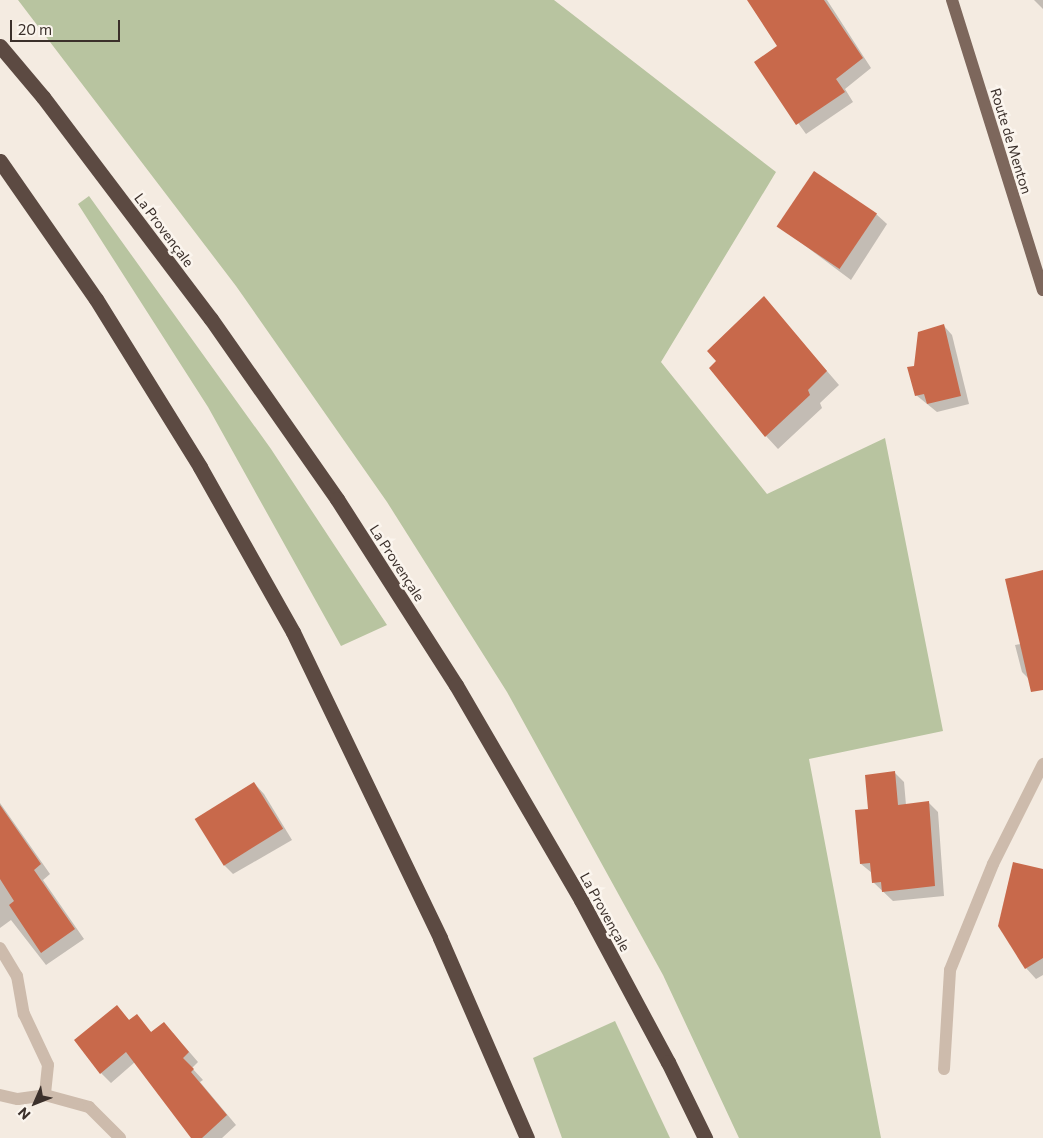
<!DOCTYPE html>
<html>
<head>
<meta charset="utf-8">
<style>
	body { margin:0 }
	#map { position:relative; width:1043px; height:1138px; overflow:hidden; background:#f4ebe1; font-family:Commissioner,sans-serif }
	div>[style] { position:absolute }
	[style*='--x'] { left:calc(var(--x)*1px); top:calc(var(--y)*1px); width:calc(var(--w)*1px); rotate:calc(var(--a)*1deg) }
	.green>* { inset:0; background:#b8c4a0 }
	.shadow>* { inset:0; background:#0003 }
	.building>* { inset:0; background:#c8694b; transform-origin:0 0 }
	.minor>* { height:12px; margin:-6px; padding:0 6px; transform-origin:6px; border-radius:6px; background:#cdbbac }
	.major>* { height:12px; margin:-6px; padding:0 6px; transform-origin:6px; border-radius:6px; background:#7d675c }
	.highway>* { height:15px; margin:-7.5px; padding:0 7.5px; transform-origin:7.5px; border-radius:7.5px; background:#5c4a42 }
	span { translate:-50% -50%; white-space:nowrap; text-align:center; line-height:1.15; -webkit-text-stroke:5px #fbf5ee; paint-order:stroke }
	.street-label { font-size:14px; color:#3b302b }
	.north { position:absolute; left:10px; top:1078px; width:50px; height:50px; -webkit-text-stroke:4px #fbf5ee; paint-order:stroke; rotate:226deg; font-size:14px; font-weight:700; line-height:20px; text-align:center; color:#3b302b }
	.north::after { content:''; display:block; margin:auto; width:18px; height:22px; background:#3b302b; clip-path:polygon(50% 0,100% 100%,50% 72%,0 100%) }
	.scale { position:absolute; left:10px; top:20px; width:110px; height:22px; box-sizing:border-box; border:2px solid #3b302b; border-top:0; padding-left:6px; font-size:15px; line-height:18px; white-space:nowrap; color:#3b302b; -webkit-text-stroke:4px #fbf5ee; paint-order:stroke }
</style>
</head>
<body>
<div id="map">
	<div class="green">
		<i style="clip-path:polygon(18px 0,554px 0,776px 172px,661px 362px,767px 494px,885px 438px,943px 731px,809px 759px,881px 1138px,739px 1138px,663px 975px,507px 692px,387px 502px,236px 286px)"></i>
		<i style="clip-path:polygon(89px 196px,271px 449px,387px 625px,341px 646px,208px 407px,78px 204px)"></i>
		<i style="clip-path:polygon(615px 1021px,670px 1138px,562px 1138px,533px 1058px)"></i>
	</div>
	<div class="shadow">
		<i style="clip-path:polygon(748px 0,827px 0,871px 68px,845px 89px,853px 102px,806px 134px,755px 63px,779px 46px)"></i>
		<i style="clip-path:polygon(1034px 0,1043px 0,1043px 9px)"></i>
		<i style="clip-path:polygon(876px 214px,887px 224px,851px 280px,780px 227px)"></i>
		<i style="clip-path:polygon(764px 298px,839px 385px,820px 403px,822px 408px,778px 449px,766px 436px)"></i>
		<i style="clip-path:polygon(944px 326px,952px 335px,969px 404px,937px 412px,916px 395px,915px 366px)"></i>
		<i style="clip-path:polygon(1043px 571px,1043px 679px,1031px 681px,1022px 672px,1015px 645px,1021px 644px)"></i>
		<i style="clip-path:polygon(895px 773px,904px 782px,906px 805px,928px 802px,938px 812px,944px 896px,893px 901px,873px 882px,872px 873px,861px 864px,869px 810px)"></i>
		<i style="clip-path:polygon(254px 783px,264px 794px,292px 840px,233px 874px,223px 864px)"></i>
		<i style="clip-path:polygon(0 803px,50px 874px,43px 880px,84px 939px,46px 965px,11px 920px,0 928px)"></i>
		<i style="clip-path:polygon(1043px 871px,1043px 975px,1036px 979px,1026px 968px)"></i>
		<i style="clip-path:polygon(117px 1007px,130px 1021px,136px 1016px,152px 1033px,173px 1033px,198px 1062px,192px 1068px,203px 1080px,200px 1082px,236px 1125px,222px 1138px,193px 1138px,135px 1062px,111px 1083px,101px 1073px,76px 1041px)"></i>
	</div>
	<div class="building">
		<i style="clip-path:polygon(747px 0,824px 0,863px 58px,836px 79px,845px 92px,796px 125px,754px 62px,777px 46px)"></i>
		<i style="left:814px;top:171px;width:76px;height:67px;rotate:34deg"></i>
		<i style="clip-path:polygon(764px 296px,827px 371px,808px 390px,810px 395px,765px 437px,709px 368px,716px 361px,707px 351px)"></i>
		<i style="clip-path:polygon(944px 324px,961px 396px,927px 404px,924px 394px,915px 396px,907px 367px,914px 366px,918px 332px)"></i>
		<i style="clip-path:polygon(1043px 570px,1043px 690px,1031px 692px,1005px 579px)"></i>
		<i style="clip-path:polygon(895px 771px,898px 805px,929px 801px,935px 886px,882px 892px,881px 882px,872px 883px,870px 863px,860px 864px,855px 810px,868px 809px,865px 775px)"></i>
		<i style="left:254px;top:782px;width:55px;height:70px;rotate:58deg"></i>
		<i style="clip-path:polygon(0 805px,41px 864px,34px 870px,75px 929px,41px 953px,9px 905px,14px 901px,0 879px)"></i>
		<i style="clip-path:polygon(1013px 862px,1043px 869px,1043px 958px,1025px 969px,998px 926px)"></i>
		<i style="clip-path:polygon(117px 1005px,129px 1020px,137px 1014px,151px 1032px,164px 1022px,189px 1052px,183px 1058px,194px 1069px,191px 1072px,227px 1115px,202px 1138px,191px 1138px,126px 1052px,100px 1074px,74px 1040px)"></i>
	</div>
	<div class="minor">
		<i style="--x:0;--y:948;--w:33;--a:59"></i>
		<i style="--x:17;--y:976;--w:39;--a:80"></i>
		<i style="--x:24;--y:1014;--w:56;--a:64.8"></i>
		<i style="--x:48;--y:1065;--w:30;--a:96"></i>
		<i style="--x:944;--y:1069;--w:99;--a:-86.5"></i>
		<i style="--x:950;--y:970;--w:114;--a:-67.9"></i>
		<i style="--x:993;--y:864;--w:112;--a:-63.4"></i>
		<i style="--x:0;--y:1095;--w:18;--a:13"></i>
		<i style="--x:18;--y:1099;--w:27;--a:-8"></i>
		<i style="--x:45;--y:1095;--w:46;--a:15.3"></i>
		<i style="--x:89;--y:1107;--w:44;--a:45"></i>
	</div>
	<div class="major">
		<i style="--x:952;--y:0;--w:304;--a:72.6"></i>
	</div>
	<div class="highway">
		<i style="--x:0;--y:46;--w:67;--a:49.9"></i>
		<i style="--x:43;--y:97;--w:278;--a:52.9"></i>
		<i style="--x:211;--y:319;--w:220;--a:55"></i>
		<i style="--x:337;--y:499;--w:221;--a:57.4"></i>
		<i style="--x:456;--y:685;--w:249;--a:59.8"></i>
		<i style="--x:581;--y:900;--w:184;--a:61.8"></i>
		<i style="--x:668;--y:1062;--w:85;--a:64"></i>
		<i style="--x:0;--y:161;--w:168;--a:55.2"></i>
		<i style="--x:96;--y:299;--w:198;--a:58.2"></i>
		<i style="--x:200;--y:467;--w:189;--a:60.6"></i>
		<i style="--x:293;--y:632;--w:339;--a:64.3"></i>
		<i style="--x:440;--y:938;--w:218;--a:66.5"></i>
	</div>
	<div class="street-label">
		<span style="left:1011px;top:141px;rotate:73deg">Route de Menton</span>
		<span style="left:164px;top:230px;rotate:53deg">La Provençale</span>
		<span style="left:397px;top:563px;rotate:57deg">La Provençale</span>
		<span style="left:605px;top:912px;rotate:61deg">La Provençale</span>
	</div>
	<div class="north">N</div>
	<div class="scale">20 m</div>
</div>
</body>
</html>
